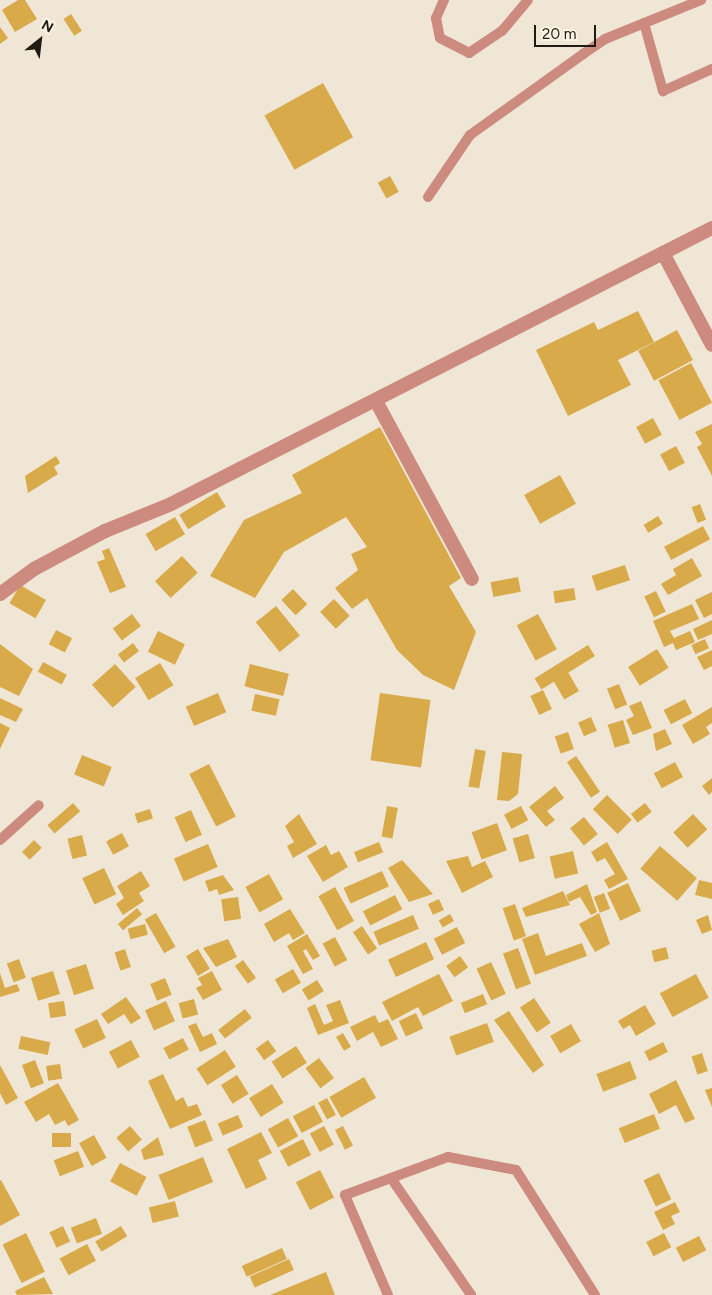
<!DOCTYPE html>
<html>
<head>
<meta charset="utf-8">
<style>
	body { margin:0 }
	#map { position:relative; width:712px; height:1295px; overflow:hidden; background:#efe6d5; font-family:Figtree,sans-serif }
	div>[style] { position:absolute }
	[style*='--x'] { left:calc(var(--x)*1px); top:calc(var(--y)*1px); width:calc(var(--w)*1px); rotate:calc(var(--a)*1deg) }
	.building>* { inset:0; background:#d9aa4a; transform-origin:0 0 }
	.service>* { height:10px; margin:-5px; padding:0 5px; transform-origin:5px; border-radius:5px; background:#cc8b7e }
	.minor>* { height:14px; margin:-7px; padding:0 7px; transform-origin:7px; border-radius:7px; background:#cc8b7e }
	span { translate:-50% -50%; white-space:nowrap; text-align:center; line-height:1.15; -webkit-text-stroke:4px #fdf3e2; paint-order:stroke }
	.north { position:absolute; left:15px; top:15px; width:50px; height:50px; -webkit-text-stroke:4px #fdf3e2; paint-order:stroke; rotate:29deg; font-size:14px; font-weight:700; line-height:20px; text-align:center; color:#1f1b15 }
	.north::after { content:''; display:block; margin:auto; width:18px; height:22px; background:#1f1b15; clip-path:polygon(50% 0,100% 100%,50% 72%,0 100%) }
	.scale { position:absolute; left:534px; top:25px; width:62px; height:22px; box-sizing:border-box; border:2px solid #1f1b15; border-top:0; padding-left:6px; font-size:15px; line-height:18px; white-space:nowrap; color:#1f1b15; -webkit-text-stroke:4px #fdf3e2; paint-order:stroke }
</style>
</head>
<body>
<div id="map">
	<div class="building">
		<i style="clip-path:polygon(18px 0,25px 0,37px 19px,15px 32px,2px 10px)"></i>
		<i style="left:71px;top:14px;width:20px;height:9px;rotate:57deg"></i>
		<i style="clip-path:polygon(0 27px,8px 38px,0 44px)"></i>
		<i style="left:323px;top:83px;width:62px;height:67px;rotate:61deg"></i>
		<i style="left:390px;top:176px;width:18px;height:14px;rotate:61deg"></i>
		<i style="clip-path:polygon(638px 311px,654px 342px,618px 360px,631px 385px,568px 416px,536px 350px,594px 322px,598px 330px)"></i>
		<i style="left:677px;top:330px;width:34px;height:44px;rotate:62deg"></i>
		<i style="left:691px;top:363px;width:45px;height:37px;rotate:62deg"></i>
		<i style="left:653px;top:418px;width:19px;height:19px;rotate:62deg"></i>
		<i style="clip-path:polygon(712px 424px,712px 476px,697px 447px,702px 444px,695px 432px)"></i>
		<i style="clip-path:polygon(380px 427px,461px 578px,449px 586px,476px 632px,454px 690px,423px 675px,397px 650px,367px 598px,352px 609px,335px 588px,358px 570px,351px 554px,367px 547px,346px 517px,284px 552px,255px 598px,210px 576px,244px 520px,302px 493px,292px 475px)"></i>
		<i style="left:676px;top:446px;width:19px;height:18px;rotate:62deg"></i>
		<i style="clip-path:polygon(56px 456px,60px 463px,54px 467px,58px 474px,28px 493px,25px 476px)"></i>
		<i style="left:560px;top:475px;width:33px;height:41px;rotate:61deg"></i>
		<i style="left:217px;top:492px;width:17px;height:44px;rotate:59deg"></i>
		<i style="left:700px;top:504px;width:17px;height:9px;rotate:69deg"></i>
		<i style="left:658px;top:516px;width:9px;height:17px;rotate:58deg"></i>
		<i style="left:175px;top:517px;width:20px;height:34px;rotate:60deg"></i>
		<i style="left:703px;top:526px;width:15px;height:44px;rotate:62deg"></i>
		<i style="clip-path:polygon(109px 548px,126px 587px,110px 593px,97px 562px,105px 559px,102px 551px)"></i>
		<i style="left:182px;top:556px;width:23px;height:37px;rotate:47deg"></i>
		<i style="clip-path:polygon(692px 558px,702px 576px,668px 595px,661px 584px,676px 575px,673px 569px)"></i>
		<i style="left:625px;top:565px;width:16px;height:35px;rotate:72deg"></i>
		<i style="left:518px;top:577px;width:15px;height:28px;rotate:79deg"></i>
		<i style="left:20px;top:585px;width:30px;height:21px;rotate:30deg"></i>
		<i style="left:574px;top:588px;width:12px;height:21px;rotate:81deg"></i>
		<i style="left:293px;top:589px;width:21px;height:16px;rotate:47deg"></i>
		<i style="left:656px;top:591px;width:23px;height:13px;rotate:65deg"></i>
		<i style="clip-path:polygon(712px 592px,712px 614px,704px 618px,695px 600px)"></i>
		<i style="left:334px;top:599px;width:23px;height:19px;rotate:47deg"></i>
		<i style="clip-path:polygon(692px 604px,699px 619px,670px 631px,674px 638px,690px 631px,695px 642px,676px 650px,673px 643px,664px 647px,653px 621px)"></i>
		<i style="left:276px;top:606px;width:38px;height:26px;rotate:51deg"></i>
		<i style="left:132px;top:614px;width:15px;height:24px;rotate:53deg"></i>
		<i style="left:538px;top:614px;width:40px;height:24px;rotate:62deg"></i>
		<i style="clip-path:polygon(712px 620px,712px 634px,698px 640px,693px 629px)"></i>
		<i style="left:56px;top:630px;width:18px;height:16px;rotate:27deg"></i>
		<i style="left:158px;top:631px;width:30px;height:23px;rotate:26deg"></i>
		<i style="left:705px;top:639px;width:10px;height:15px;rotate:66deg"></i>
		<i style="left:133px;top:643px;width:10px;height:19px;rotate:53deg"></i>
		<i style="clip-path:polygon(0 644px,33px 669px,19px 696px,0 687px)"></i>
		<i style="left:588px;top:645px;width:13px;height:63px;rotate:58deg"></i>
		<i style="left:657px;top:649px;width:22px;height:34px;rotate:58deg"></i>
		<i style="clip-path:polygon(712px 650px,712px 666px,704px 670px,697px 657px)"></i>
		<i style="left:43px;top:662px;width:27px;height:11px;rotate:28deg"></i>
		<i style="left:160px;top:663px;width:26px;height:29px;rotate:59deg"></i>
		<i style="left:115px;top:664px;width:31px;height:31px;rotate:48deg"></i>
		<i style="left:250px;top:664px;width:40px;height:23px;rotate:14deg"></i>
		<i style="left:568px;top:672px;width:22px;height:17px;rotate:60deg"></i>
		<i style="left:619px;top:684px;width:22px;height:13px;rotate:68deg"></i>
		<i style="left:543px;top:690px;width:21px;height:14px;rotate:65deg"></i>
		<i style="left:218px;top:693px;width:21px;height:35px;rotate:67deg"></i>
		<i style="left:380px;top:693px;width:51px;height:68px;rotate:8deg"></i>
		<i style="left:255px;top:694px;width:25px;height:17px;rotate:12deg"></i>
		<i style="clip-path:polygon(0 698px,23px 709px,16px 722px,0 715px)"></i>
		<i style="left:685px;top:699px;width:16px;height:24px;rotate:63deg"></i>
		<i style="clip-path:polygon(641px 701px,652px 728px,633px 735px,626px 720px,634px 716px,629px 706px)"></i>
		<i style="clip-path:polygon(712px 707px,712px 723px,706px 727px,710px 734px,693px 744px,682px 725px)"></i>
		<i style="left:591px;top:717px;width:15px;height:14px;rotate:67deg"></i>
		<i style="left:623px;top:720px;width:24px;height:16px;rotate:73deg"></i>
		<i style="clip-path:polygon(0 723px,10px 728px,0 749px)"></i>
		<i style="clip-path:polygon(665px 729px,672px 744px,656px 751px,653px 734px)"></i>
		<i style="left:568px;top:732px;width:18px;height:14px;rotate:71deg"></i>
		<i style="left:475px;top:749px;width:11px;height:38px;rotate:10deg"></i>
		<i style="clip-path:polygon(502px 752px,522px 754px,518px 794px,509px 801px,497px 800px)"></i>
		<i style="left:82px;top:755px;width:32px;height:21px;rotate:22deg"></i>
		<i style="left:576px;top:756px;width:43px;height:11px;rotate:56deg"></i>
		<i style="left:675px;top:762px;width:17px;height:24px;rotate:62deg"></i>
		<i style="left:209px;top:764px;width:59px;height:22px;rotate:63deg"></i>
		<i style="clip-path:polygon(712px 778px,712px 792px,709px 795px,702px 786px)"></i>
		<i style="clip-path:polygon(555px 786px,564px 798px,547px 811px,555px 820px,546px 827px,529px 807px)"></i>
		<i style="left:607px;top:795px;width:35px;height:20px;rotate:45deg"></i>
		<i style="left:73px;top:803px;width:11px;height:34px;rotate:49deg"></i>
		<i style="left:645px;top:803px;width:11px;height:18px;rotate:52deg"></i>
		<i style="left:387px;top:806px;width:11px;height:31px;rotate:10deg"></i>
		<i style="left:521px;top:806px;width:16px;height:19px;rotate:63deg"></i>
		<i style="left:150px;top:809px;width:10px;height:16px;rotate:73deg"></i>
		<i style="left:191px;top:810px;width:27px;height:18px;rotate:66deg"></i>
		<i style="clip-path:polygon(299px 814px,317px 844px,293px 858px,287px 846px,294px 842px,285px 826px)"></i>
		<i style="left:693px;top:814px;width:21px;height:27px;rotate:47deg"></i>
		<i style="left:584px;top:817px;width:22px;height:18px;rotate:51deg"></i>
		<i style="left:497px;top:823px;width:29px;height:27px;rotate:70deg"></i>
		<i style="left:122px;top:833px;width:15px;height:18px;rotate:62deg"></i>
		<i style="left:528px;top:834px;width:25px;height:16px;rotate:74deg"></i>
		<i style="left:82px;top:835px;width:21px;height:15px;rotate:76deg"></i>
		<i style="left:34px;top:840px;width:11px;height:17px;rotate:45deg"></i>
		<i style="left:379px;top:842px;width:11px;height:27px;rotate:68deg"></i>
		<i style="clip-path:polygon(607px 842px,628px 879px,609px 889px,604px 880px,615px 874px,605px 858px,597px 862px,591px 852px)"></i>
		<i style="left:208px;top:844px;width:25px;height:37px;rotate:67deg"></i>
		<i style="clip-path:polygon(326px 845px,331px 855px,339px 851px,348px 867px,323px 882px,307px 856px)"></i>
		<i style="left:660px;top:846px;width:49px;height:30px;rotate:41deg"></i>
		<i style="left:573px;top:851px;width:23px;height:24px;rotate:77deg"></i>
		<i style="clip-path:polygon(468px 856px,472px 867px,485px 861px,493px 877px,462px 893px,446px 861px)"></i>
		<i style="clip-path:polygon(402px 860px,433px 894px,409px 902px,388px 868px)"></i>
		<i style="left:104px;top:868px;width:29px;height:24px;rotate:65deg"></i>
		<i style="clip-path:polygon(141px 871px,150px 886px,139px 893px,144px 901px,123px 915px,116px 904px,124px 898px,117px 886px)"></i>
		<i style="left:382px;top:871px;width:17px;height:42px;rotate:66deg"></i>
		<i style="left:269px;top:874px;width:29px;height:27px;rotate:61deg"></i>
		<i style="clip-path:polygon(223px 875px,234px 890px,219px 895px,217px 889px,209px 892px,205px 881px)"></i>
		<i style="clip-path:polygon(699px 880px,712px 883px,712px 899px,695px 895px)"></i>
		<i style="left:628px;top:883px;width:31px;height:23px;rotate:65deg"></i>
		<i style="clip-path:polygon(587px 884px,597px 912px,591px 915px,580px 897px,569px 902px,566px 895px)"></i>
		<i style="left:335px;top:887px;width:39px;height:19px;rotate:61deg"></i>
		<i style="clip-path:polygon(563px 891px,570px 905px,526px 917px,522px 908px)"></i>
		<i style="left:604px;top:893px;width:17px;height:11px;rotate:69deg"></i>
		<i style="left:395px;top:895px;width:16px;height:36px;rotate:63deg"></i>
		<i style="left:238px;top:897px;width:22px;height:17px;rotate:82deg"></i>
		<i style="left:439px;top:899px;width:12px;height:12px;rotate:66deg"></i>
		<i style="left:515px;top:904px;width:34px;height:13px;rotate:71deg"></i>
		<i style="left:137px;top:908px;width:8px;height:25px;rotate:50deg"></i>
		<i style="clip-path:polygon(290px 909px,305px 933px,293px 940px,289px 933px,274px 942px,264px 924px)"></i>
		<i style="left:156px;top:913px;width:39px;height:13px;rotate:60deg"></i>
		<i style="clip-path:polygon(599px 913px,610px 944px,595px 952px,579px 924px)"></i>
		<i style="left:450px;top:914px;width:8px;height:13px;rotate:60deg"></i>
		<i style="left:413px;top:915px;width:15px;height:43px;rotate:67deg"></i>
		<i style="clip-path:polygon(708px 915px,712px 930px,702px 934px,696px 920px)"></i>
		<i style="left:145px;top:924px;width:11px;height:18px;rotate:75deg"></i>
		<i style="left:362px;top:926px;width:27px;height:11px;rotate:56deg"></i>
		<i style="left:457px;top:927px;width:18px;height:26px;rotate:63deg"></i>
		<i style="clip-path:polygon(538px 933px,546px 956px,582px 943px,587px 956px,535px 975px,522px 939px)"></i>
		<i style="clip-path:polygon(307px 934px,320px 956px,313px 960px,306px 949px,303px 951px,313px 969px,303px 974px,287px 946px)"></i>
		<i style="left:335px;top:937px;width:26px;height:14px;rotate:62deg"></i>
		<i style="clip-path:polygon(228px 939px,237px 957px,216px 967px,203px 948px)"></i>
		<i style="left:426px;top:942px;width:19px;height:42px;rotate:65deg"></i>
		<i style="left:666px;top:947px;width:12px;height:15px;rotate:76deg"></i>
		<i style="left:518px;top:948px;width:38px;height:16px;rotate:70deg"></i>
		<i style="left:125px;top:949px;width:19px;height:11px;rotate:72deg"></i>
		<i style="left:198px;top:949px;width:23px;height:14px;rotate:59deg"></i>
		<i style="left:460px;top:956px;width:14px;height:17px;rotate:54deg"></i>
		<i style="left:19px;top:959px;width:20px;height:13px;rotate:70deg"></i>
		<i style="left:243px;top:960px;width:22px;height:10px;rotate:54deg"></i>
		<i style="left:491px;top:962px;width:35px;height:16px;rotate:65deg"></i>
		<i style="left:86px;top:964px;width:26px;height:21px;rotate:72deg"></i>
		<i style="left:293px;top:969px;width:16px;height:21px;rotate:60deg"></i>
		<i style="left:53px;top:971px;width:24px;height:23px;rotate:73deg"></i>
		<i style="clip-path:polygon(212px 971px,222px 990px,203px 1000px,196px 988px,202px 985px,198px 978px)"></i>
		<i style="clip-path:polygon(0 973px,5px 988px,17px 984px,20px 991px,0 997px)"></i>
		<i style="clip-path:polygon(439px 974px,453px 1001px,423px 1016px,418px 1007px,392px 1021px,382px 1002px)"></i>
		<i style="left:696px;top:974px;width:27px;height:41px;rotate:62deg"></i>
		<i style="left:165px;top:978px;width:18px;height:16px;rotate:68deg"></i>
		<i style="left:317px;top:980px;width:13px;height:18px;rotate:58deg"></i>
		<i style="left:483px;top:994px;width:11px;height:24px;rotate:68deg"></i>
		<i style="clip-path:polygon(126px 997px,141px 1018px,131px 1024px,124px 1014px,108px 1024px,101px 1014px)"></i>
		<i style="left:534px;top:998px;width:30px;height:17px;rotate:56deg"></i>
		<i style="left:194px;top:999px;width:16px;height:16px;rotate:75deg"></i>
		<i style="clip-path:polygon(340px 1000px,349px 1023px,318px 1035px,307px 1008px,315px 1004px,324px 1025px,333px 1021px,326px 1005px)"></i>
		<i style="left:64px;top:1001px;width:15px;height:16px;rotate:82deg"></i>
		<i style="left:166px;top:1001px;width:22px;height:23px;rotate:66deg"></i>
		<i style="clip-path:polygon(645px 1005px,656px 1024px,636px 1036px,630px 1025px,623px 1029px,618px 1021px)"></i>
		<i style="left:245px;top:1009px;width:11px;height:34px;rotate:52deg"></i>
		<i style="clip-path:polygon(509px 1011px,544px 1065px,533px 1073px,494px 1020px)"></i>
		<i style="left:416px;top:1013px;width:17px;height:19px;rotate:65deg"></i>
		<i style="clip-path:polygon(375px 1015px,379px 1023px,388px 1019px,398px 1039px,381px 1047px,373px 1032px,357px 1041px,350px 1027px)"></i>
		<i style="left:97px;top:1019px;width:21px;height:25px;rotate:65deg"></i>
		<i style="clip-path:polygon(196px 1023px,203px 1037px,212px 1033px,217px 1044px,200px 1052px,188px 1026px)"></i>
		<i style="left:487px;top:1023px;width:20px;height:40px;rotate:70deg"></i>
		<i style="left:571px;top:1024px;width:20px;height:24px;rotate:60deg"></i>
		<i style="left:343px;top:1033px;width:16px;height:8px;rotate:60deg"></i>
		<i style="left:21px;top:1036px;width:30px;height:13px;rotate:12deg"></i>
		<i style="left:183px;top:1038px;width:13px;height:22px;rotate:63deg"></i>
		<i style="left:131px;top:1040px;width:19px;height:25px;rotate:62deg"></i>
		<i style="left:268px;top:1040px;width:14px;height:15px;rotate:54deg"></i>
		<i style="left:663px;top:1042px;width:11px;height:21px;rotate:63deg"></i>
		<i style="left:296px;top:1046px;width:20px;height:29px;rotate:57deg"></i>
		<i style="left:225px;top:1050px;width:20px;height:34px;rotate:57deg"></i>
		<i style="left:702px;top:1053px;width:19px;height:11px;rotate:72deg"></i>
		<i style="left:319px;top:1058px;width:25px;height:17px;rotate:53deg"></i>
		<i style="left:35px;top:1060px;width:25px;height:14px;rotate:69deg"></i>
		<i style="left:630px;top:1061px;width:19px;height:36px;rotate:69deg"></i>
		<i style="left:60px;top:1064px;width:15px;height:14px;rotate:82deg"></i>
		<i style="clip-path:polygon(0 1065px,18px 1098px,6px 1105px,0 1093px)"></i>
		<i style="clip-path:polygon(163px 1074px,176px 1101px,183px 1097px,188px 1107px,197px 1104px,202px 1115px,170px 1129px,148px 1081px)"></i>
		<i style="left:237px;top:1075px;width:22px;height:19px;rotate:58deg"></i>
		<i style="left:364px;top:1077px;width:24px;height:40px;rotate:60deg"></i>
		<i style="clip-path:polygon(676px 1080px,695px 1119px,685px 1123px,676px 1105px,659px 1114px,649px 1094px)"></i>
		<i style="clip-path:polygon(58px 1083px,79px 1120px,68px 1126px,65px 1120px,55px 1125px,49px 1114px,36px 1122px,24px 1102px)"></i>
		<i style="left:272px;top:1084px;width:22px;height:27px;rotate:58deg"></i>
		<i style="clip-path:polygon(712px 1088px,712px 1107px,705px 1090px)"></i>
		<i style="left:327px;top:1098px;width:19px;height:10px;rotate:62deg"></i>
		<i style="left:314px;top:1105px;width:19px;height:24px;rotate:62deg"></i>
		<i style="left:654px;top:1114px;width:16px;height:38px;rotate:68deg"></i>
		<i style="left:238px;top:1115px;width:13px;height:22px;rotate:67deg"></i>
		<i style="left:288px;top:1118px;width:21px;height:23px;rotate:61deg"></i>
		<i style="left:205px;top:1120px;width:22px;height:19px;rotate:69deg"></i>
		<i style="left:130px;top:1126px;width:18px;height:18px;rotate:49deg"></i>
		<i style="left:324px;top:1126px;width:21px;height:16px;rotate:62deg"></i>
		<i style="left:343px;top:1126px;width:22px;height:9px;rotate:63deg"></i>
		<i style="clip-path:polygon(261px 1132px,272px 1153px,258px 1160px,267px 1179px,246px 1189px,227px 1149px)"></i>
		<i style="left:52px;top:1133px;width:19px;height:14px"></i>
		<i style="left:94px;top:1135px;width:26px;height:17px;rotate:61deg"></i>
		<i style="clip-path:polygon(158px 1137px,164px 1155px,144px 1160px,141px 1150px)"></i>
		<i style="left:303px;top:1139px;width:18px;height:26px;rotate:63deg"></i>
		<i style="left:78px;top:1151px;width:17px;height:26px;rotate:69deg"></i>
		<i style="left:203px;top:1157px;width:27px;height:48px;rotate:68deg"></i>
		<i style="left:120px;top:1163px;width:30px;height:21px;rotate:28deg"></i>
		<i style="left:320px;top:1170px;width:31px;height:27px;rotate:63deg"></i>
		<i style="left:659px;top:1173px;width:29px;height:17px;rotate:65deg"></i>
		<i style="clip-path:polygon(1px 1180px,20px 1215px,0 1226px,0 1181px)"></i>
		<i style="left:175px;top:1201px;width:16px;height:27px;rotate:76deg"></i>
		<i style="clip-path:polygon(675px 1202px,680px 1212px,671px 1216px,675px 1224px,663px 1230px,654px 1212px)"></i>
		<i style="left:96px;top:1218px;width:17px;height:27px;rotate:69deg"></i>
		<i style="left:63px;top:1226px;width:17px;height:15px;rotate:65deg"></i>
		<i style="left:121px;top:1226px;width:12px;height:30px;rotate:59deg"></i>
		<i style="left:26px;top:1233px;width:43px;height:26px;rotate:64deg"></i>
		<i style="left:664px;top:1233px;width:16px;height:20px;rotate:63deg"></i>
		<i style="left:699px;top:1236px;width:16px;height:26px;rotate:63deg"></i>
		<i style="left:87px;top:1244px;width:19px;height:31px;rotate:62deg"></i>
		<i style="left:282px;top:1248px;width:12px;height:44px;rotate:66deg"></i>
		<i style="left:289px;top:1259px;width:12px;height:43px;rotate:66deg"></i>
		<i style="clip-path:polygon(326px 1272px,335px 1295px,270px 1295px)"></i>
		<i style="clip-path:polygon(44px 1277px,53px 1294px,17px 1295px,15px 1291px)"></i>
	</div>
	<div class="service">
		<i style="--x:444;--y:0;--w:20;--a:114"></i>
		<i style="--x:436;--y:18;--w:20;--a:79"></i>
		<i style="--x:440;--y:38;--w:33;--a:27"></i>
		<i style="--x:469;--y:53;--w:40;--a:-34"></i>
		<i style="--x:502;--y:31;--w:40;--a:-50"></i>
		<i style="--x:644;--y:23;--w:71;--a:74.4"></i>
		<i style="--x:663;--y:91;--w:54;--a:-24.2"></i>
		<i style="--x:428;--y:197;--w:75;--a:-55.9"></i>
		<i style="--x:470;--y:135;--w:139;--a:-35.6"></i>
		<i style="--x:583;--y:54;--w:27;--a:-34"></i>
		<i style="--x:605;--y:39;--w:104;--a:-22.1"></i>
		<i style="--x:0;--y:840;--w:52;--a:-41.9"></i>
		<i style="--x:391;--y:1178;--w:142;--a:55.6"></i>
		<i style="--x:388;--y:1295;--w:109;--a:-113.3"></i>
		<i style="--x:345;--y:1195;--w:110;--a:-20.3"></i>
		<i style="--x:448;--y:1157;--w:69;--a:10.8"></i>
		<i style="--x:516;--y:1170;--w:148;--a:57.7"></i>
	</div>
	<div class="minor">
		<i style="--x:663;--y:253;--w:104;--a:62"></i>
		<i style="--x:376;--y:401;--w:202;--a:61.7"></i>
		<i style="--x:0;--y:594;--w:42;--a:-36.3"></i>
		<i style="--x:34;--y:569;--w:81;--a:-28.2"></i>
		<i style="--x:105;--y:531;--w:71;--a:-22.2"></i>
		<i style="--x:171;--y:504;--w:607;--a:-27.03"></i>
	</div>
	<div class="north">N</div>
	<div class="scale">20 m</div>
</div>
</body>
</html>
